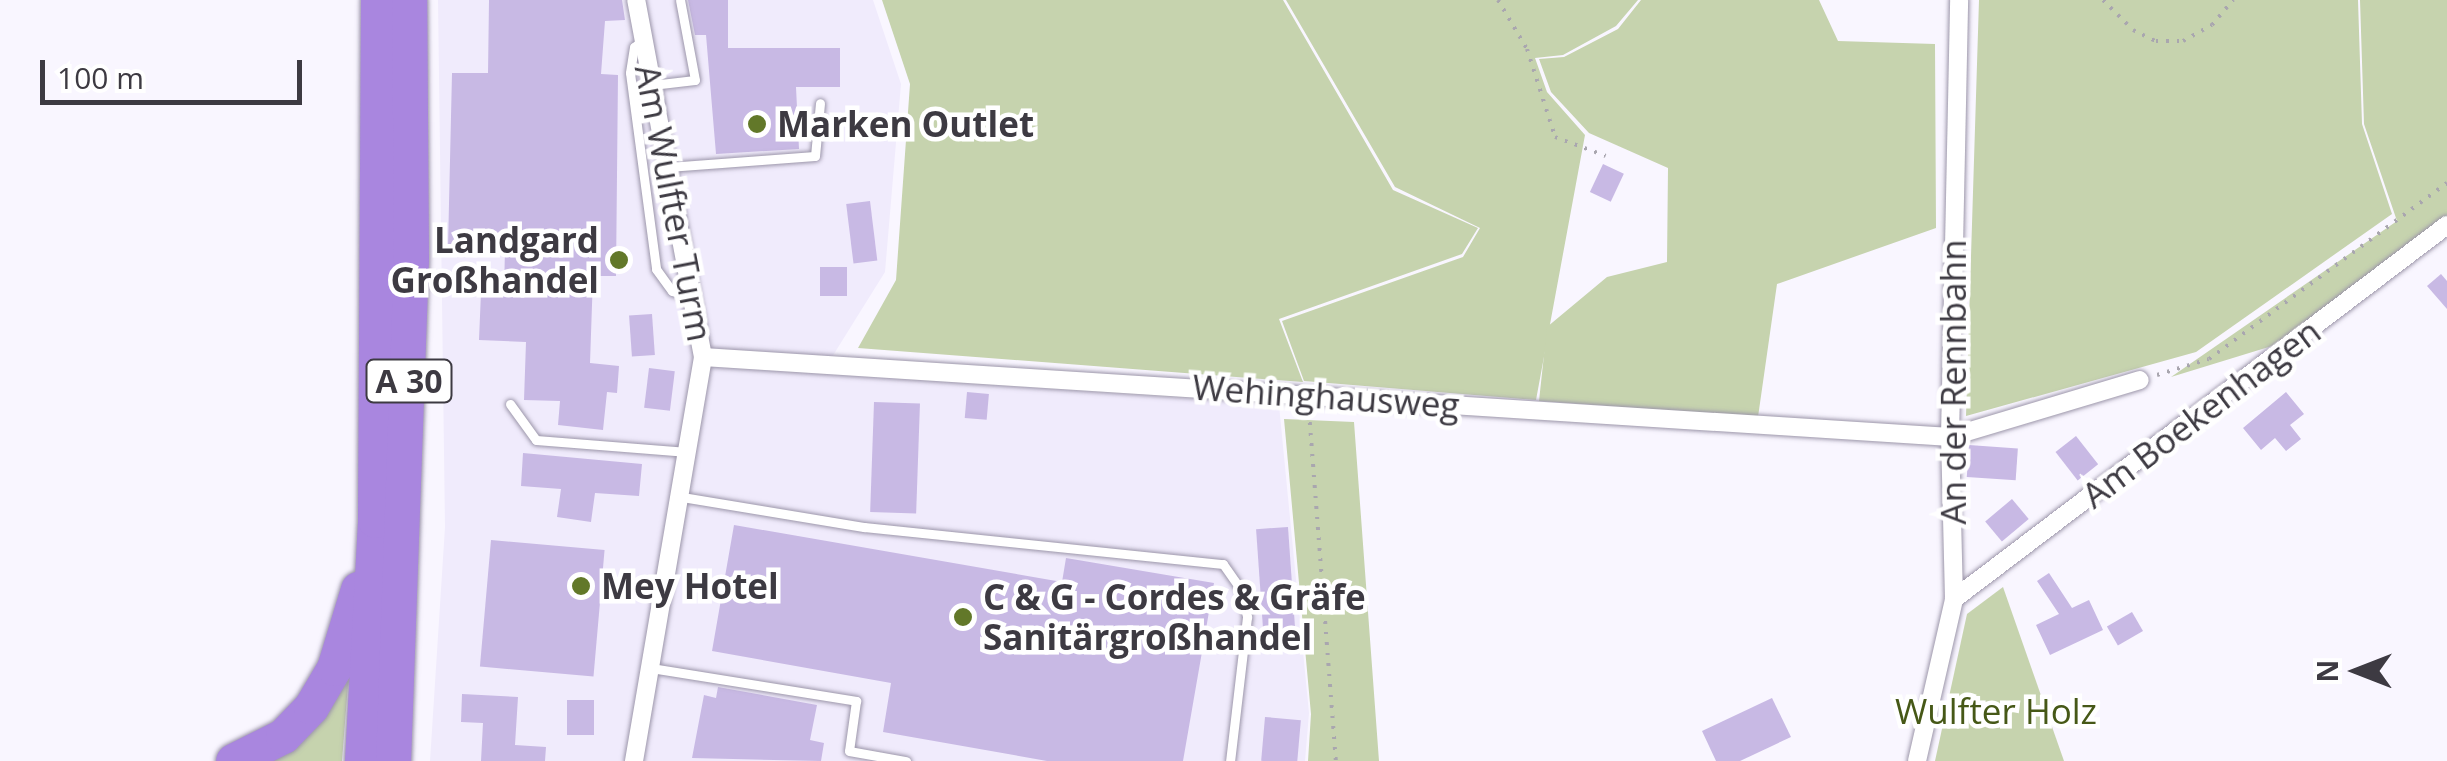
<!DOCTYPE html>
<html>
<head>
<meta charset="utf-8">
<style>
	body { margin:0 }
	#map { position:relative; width:2447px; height:761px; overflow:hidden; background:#f9f6ff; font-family:"Open Sans",sans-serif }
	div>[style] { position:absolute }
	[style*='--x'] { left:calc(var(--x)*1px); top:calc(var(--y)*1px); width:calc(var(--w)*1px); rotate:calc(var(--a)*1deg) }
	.built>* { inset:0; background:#f0ebfc }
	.green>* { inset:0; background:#c6d3ae }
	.building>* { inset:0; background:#c8b9e4; transform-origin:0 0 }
	.path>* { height:4px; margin-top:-2px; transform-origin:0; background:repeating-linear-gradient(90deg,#a9a6af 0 2.5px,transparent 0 10.5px) }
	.roads { filter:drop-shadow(0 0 2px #9c96aa) drop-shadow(0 0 2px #9c96aa) }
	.lane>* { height:9px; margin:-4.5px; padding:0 4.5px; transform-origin:4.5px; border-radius:4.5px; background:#fff }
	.street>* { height:18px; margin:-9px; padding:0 9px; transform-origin:9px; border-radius:9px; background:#fff }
	.highway>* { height:35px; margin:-17.5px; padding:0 17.5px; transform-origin:17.5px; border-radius:17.5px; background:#a986df }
	.dots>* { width:28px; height:28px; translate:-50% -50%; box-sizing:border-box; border:5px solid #fff; border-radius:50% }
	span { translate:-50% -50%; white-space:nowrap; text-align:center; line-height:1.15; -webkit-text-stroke:9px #fff; paint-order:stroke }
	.shield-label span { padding:2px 8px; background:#fff; border:2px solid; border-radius:8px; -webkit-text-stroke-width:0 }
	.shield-label { font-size:32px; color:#3d3a42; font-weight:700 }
	.poi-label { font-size:35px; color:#3d3a42; font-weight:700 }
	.left { translate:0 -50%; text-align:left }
	.right { translate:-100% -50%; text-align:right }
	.street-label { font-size:35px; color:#3d3a42 }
	.park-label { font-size:35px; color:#465817 }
	.north { position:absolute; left:2307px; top:621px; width:100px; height:100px; -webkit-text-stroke:8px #fff; paint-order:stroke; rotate:270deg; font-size:28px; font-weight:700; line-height:40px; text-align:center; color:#3d3a42 }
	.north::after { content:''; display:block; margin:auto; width:35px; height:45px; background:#3d3a42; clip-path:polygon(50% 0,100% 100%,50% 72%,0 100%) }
	.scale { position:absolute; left:40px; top:60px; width:262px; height:45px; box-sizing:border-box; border:5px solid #3d3a42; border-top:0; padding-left:12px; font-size:30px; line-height:35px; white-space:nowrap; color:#3d3a42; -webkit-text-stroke:8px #fff; paint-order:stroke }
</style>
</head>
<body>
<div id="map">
	<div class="built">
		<i style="clip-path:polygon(438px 0,873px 0,901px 84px,885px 272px,822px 373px,1279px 405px,1309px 713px,1305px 761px,430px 761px,445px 527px)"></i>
	</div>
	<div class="green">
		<i style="clip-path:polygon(882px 0,1283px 0,1393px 190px,1478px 228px,1462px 254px,1279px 319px,1303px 382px,858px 348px,896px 280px,910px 84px)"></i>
		<i style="clip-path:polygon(1286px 0,1638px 0,1616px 26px,1563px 55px,1535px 58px,1547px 92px,1585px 135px,1536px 400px,1304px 381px,1282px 321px,1463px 257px,1480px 228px,1395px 187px)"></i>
		<i style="clip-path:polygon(1641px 0,1819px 0,1838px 41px,1935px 44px,1936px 228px,1777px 284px,1758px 417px,1539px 401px,1547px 327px,1607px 277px,1667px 262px,1668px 168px,1589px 133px,1551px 92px,1539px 59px,1564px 57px,1618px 29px)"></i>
		<i style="clip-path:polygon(1979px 0,2358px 0,2362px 124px,2392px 214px,2196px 352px,1966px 416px)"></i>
		<i style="clip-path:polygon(2360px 0,2447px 0,2447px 220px,2285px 342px,2171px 377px,2397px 221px,2364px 124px)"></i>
		<i style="clip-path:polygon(1284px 419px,1354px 422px,1379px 761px,1308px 761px,1311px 714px)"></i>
		<i style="clip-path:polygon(2003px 587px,2064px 761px,1935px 761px,1967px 614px)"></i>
		<i style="clip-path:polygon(350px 659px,342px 761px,258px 761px)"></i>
	</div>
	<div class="building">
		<i style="clip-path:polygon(489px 0,622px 0,625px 20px,605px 21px,601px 74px,618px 75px,616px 276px,593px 276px,590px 363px,619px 366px,617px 393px,607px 392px,603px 430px,558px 425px,560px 401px,524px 400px,526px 342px,479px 340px,481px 292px,504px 293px,505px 248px,448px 247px,452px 73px,488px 73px)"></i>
		<i style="clip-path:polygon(688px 0,728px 0,728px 48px,840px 48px,840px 87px,796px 87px,799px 149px,716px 154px,706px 35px,695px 35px)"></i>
		<i style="left:1603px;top:164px;width:23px;height:31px;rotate:25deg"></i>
		<i style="left:870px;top:201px;width:60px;height:24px;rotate:83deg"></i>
		<i style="left:847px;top:267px;width:29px;height:27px;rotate:90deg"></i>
		<i style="clip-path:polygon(2441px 274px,2447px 281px,2447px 309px,2427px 286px)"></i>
		<i style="left:652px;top:314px;width:41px;height:23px;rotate:86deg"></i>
		<i style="left:649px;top:368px;width:26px;height:40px;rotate:7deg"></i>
		<i style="left:967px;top:392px;width:22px;height:26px;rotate:5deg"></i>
		<i style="clip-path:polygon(2286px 392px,2304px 414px,2290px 425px,2301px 439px,2286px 451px,2275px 438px,2261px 450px,2243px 428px)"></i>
		<i style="left:874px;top:402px;width:46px;height:110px;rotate:2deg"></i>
		<i style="left:2076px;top:436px;width:36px;height:26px;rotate:52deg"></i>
		<i style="left:1969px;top:445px;width:49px;height:32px;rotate:4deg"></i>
		<i style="clip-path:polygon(523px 453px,642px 464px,639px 496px,595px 493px,591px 522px,557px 517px,561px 489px,521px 486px)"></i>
		<i style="left:2012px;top:499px;width:26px;height:35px;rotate:50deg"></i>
		<i style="clip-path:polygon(734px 525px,1062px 582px,1066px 558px,1214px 583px,1183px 761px,1047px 761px,883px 732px,891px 683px,712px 651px)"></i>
		<i style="left:1288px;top:527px;width:104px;height:32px;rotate:86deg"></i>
		<i style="left:491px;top:540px;width:114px;height:127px;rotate:5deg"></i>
		<i style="clip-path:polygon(2049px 573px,2072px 608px,2089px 600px,2103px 630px,2050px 655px,2036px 625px,2059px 614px,2037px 581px)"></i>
		<i style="left:2132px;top:612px;width:22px;height:29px;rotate:60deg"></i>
		<i style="clip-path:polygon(718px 687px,817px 705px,810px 740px,824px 743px,821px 761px,692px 758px,704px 695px,716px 698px)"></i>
		<i style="clip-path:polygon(462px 694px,518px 697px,515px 745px,546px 747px,545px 761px,481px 761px,483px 723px,461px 722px)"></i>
		<i style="clip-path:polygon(1772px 698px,1791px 737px,1740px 761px,1716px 761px,1702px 731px)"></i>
		<i style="left:567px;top:700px;width:27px;height:35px"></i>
		<i style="left:1265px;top:717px;width:36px;height:44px;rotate:5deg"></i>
	</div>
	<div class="path">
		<i style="--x:1498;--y:0;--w:57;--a:59.4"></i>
		<i style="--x:1527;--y:49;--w:92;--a:72.3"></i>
		<i style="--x:1555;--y:137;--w:54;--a:20.4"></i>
		<i style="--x:2103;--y:0;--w:42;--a:45"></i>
		<i style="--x:2133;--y:30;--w:25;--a:26"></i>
		<i style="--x:2156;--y:41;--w:27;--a:0"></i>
		<i style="--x:2183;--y:41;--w:33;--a:-29"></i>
		<i style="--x:2212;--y:25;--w:33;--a:-50"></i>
		<i style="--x:2157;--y:375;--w:54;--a:-17.1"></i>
		<i style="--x:2209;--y:359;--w:296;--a:-36.5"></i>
		<i style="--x:1309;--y:412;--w:350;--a:85.6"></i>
	</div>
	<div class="roads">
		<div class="lane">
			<i style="--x:643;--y:40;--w:11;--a:142"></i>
			<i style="--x:634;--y:47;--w:26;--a:99"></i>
			<i style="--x:630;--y:73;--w:198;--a:82.4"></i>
			<i style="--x:656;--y:269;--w:27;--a:54"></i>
			<i style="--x:672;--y:291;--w:21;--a:17"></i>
			<i style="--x:652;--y:85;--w:43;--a:-6.6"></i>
			<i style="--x:695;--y:80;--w:81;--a:-100.6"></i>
			<i style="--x:668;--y:167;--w:147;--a:-4.3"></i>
			<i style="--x:815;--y:156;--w:53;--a:-84.6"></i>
			<i style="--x:510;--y:404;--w:44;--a:54.2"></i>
			<i style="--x:536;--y:440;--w:152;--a:4.5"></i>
			<i style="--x:682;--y:497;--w:184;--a:9.4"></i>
			<i style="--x:864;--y:527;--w:361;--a:5.9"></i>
			<i style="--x:1223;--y:564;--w:29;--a:55"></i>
			<i style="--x:1240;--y:588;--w:30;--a:76"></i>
			<i style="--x:1247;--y:617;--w:145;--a:96.7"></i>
			<i style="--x:651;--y:668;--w:208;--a:9.1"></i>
			<i style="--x:856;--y:701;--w:50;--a:98"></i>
			<i style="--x:849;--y:751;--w:58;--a:10"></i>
		</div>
		<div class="street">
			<i style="--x:703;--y:357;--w:1250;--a:3.67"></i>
			<i style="--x:1950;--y:437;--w:198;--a:-16.7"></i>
			<i style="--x:1954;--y:599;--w:619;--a:-37.18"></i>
			<i style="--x:634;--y:761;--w:410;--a:-80.3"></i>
			<i style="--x:703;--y:357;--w:363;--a:-100.6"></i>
			<i style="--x:1917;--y:761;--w:166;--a:-77.1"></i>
			<i style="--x:1954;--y:599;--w:162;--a:-91.4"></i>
			<i style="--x:1950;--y:437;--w:437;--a:-88.8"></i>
		</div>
		<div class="highway">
			<i style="--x:233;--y:761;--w:56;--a:-26.6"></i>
			<i style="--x:283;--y:736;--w:40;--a:-46"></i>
			<i style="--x:311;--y:707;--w:45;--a:-59.5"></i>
			<i style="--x:334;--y:668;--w:83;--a:-73.1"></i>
			<i style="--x:362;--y:761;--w:241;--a:-86.9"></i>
			<i style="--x:375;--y:520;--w:520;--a:-89.67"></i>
			<i style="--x:393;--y:761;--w:502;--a:-87.95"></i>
			<i style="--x:411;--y:259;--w:259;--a:-90.4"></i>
		</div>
	</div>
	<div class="dots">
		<i style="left:757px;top:124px;background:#627829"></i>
		<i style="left:619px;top:260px;background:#627829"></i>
		<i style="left:581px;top:586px;background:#627829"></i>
		<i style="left:963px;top:617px;background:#627829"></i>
	</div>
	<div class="shield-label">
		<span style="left:409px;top:381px">A 30</span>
	</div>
	<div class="poi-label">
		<span class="left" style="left:777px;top:124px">Marken Outlet</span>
		<span class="right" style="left:599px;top:260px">Landgard<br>Großhandel</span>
		<span class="left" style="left:601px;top:586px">Mey Hotel</span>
		<span class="left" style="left:983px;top:617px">C &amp; G - Cordes &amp; Gräfe<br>Sanitärgroßhandel</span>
	</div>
	<div class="street-label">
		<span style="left:674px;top:203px;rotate:79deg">Am Wulfter Turm</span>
		<span style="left:1953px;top:382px;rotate:-90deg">An der Rennbahn</span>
		<span style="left:1326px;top:396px;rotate:4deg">Wehinghausweg</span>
		<span style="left:2201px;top:413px;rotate:-37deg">Am Boekenhagen</span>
	</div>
	<div class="park-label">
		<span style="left:1996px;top:711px">Wulfter Holz</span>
	</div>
	<div class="north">N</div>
	<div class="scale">100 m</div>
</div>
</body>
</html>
